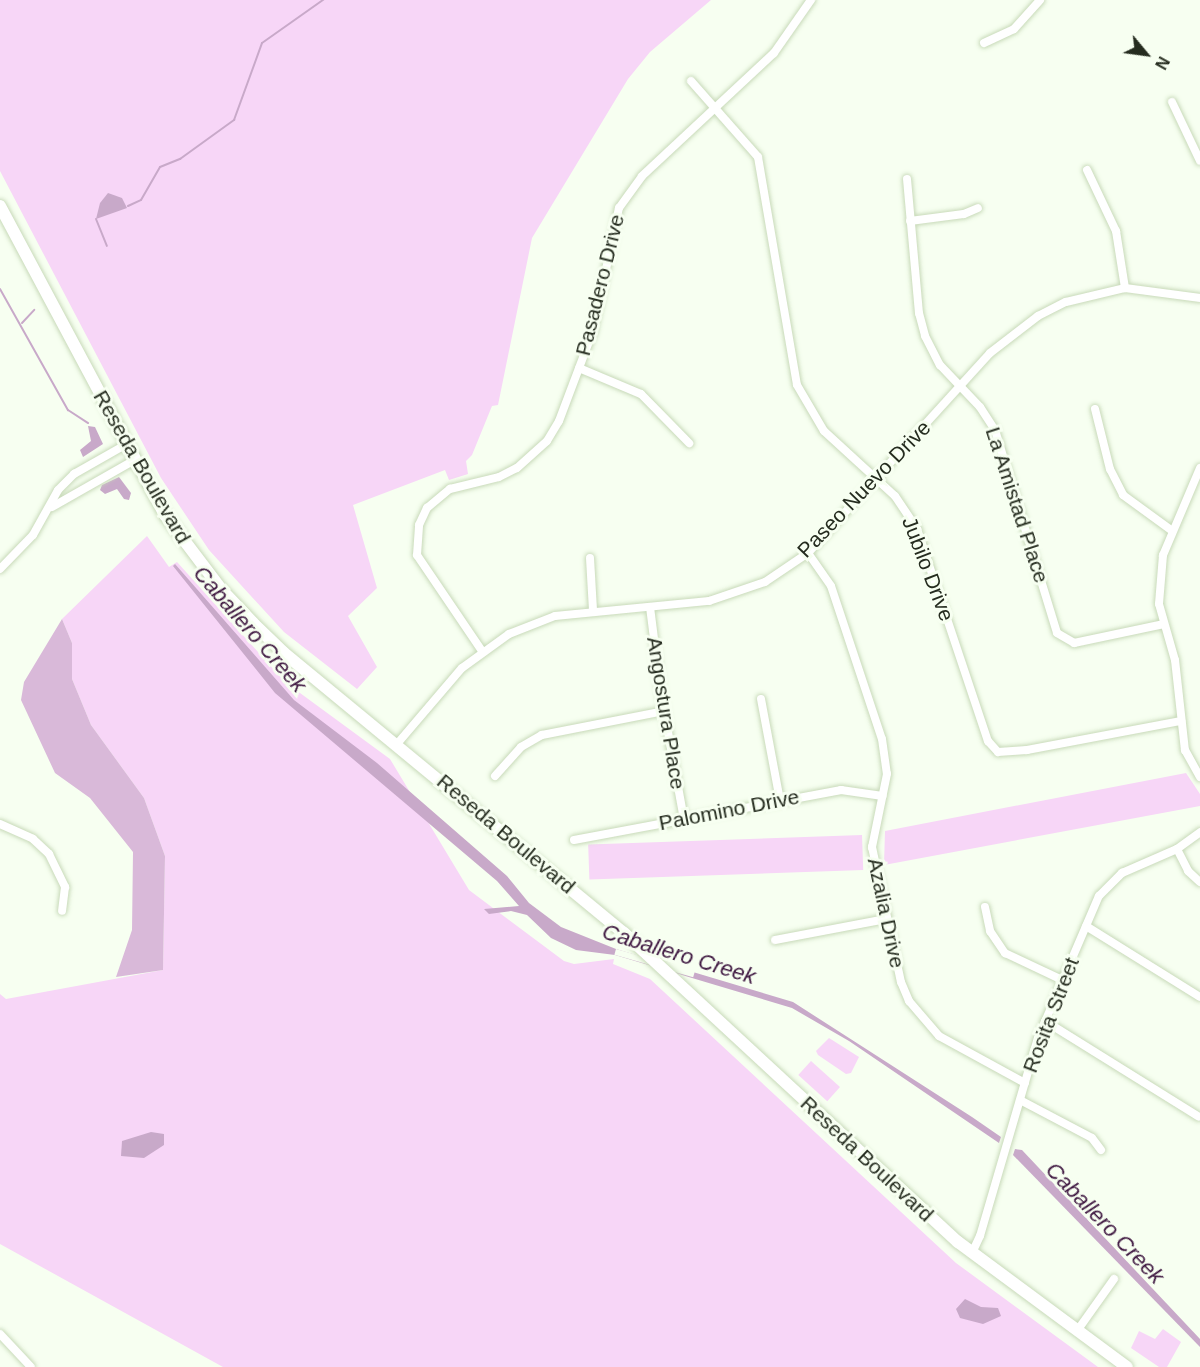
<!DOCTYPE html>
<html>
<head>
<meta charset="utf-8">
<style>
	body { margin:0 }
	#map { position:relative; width:1200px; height:1367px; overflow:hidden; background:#f7fff1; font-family:Helvetica,sans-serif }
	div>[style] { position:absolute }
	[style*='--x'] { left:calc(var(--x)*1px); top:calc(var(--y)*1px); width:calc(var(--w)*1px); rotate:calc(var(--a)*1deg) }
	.green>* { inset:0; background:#f7d6f7; transform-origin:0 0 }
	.forest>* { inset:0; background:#d9b9d9 }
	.water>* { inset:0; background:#c8a9c9 }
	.pier>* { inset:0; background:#f7fff1; transform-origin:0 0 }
	.stream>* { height:2px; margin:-1px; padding:0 1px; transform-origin:1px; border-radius:1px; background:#c8a9c9 }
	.roads { filter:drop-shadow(0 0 2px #c8dab9) drop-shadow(0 0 2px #c8dab9) }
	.street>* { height:8px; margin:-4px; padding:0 4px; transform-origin:4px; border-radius:4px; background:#fff }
	.secondary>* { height:12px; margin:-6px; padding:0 6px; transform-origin:6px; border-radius:6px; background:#fff }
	span { translate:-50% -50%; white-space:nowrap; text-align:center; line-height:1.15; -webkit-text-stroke:6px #f7fff1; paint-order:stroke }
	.street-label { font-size:21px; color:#252c1f }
	.water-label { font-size:22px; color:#3e1740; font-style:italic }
	.north { position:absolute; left:1116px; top:24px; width:60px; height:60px; -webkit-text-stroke:4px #f7fff1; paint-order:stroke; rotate:119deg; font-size:16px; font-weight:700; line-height:24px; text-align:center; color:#252c1f }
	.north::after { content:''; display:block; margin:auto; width:21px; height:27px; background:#252c1f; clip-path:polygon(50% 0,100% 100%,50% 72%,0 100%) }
</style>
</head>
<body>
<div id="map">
	<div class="green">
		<i style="clip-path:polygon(0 0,711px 0,650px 52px,628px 79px,532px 238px,498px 405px,492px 406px,472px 455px,466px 461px,468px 474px,449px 480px,445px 470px,353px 505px,377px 588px,348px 616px,377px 667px,357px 689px,284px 632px,209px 550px,161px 478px,0 171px)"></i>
		<i style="clip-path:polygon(147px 536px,169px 567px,177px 562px,285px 682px,390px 759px,469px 890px,564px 961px,574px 964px,614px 959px,613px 964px,650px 979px,956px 1263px,1098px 1367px,223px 1367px,0 1244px,0 994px,6px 999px,163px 970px,165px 856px,144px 798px,91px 725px,72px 679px,72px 643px,62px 619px)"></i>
		<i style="clip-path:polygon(1186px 773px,1200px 794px,1200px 806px,884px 865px,885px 831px)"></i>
		<i style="left:862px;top:835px;width:35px;height:274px;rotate:88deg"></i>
		<i style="clip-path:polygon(829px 1038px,859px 1057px,851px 1073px,846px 1074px,818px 1055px,816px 1051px)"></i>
		<i style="left:811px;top:1061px;width:39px;height:19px;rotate:42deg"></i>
		<i style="clip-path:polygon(1163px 1329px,1181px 1342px,1167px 1367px,1159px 1367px,1131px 1348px,1139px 1331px,1155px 1339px)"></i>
	</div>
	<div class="forest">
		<i style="clip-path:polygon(62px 619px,72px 643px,72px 679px,91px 725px,144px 798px,165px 856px,163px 970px,116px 977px,132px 930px,133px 852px,90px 798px,55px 773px,21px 700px,24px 682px)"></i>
	</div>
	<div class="water">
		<i style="clip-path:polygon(108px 193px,122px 198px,127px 208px,96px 219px,100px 203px)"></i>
		<i style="clip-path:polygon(88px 426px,95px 427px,103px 444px,83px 457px,80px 450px,91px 441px)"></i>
		<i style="clip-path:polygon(119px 477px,131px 493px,129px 500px,124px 499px,117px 489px,105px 494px,100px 490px,102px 485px)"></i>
		<i style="clip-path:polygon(175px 564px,294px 700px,377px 763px,507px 876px,529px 903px,561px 927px,616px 949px,793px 1002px,972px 1117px,1001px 1137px,999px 1143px,849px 1041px,792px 1008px,615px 955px,576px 950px,551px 938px,527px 915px,511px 911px,489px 914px,484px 909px,519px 906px,497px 881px,275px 693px,173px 566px)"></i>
		<i style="clip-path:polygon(151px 1132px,164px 1134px,164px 1145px,144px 1158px,121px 1156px,122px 1141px)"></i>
		<i style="clip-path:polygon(1015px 1149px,1022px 1150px,1200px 1339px,1200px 1347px,1013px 1155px)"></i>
		<i style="clip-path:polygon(965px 1299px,981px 1307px,998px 1308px,1001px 1316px,983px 1324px,960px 1318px,956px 1309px)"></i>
	</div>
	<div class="pier">
		<i style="left:616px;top:949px;width:82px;height:6px;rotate:16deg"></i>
	</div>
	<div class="stream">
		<i style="--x:128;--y:206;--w:14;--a:-25"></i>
		<i style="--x:141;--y:200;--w:38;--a:-60"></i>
		<i style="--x:160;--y:167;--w:22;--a:-22"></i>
		<i style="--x:180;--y:159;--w:67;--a:-35.8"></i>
		<i style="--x:234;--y:120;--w:82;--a:-70"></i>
		<i style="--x:262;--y:43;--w:75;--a:-35.2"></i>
		<i style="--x:96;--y:219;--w:29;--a:68"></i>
		<i style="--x:0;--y:289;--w:139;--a:60.7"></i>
		<i style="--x:68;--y:410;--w:24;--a:33"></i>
		<i style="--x:22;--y:323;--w:18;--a:-47"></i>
	</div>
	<div class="roads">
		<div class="street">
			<i style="--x:984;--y:43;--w:33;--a:-25"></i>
			<i style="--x:1014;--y:29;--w:39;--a:-48"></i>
			<i style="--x:691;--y:81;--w:101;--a:48.6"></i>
			<i style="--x:758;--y:157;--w:231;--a:80.3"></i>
			<i style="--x:797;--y:385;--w:53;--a:59.6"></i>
			<i style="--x:824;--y:431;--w:96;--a:42.5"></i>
			<i style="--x:895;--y:496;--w:40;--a:56"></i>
			<i style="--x:917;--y:529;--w:224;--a:71.5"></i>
			<i style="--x:988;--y:741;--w:15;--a:48"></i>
			<i style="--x:998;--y:752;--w:29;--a:-4"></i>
			<i style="--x:1027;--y:750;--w:157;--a:-10.7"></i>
			<i style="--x:1172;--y:102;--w:65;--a:64.6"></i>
			<i style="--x:1087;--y:170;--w:68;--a:64.6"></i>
			<i style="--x:1116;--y:231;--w:58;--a:81"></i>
			<i style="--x:907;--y:179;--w:135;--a:84.9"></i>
			<i style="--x:919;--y:313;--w:24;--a:75"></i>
			<i style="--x:925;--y:336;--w:33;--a:63"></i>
			<i style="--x:940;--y:365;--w:58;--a:46.4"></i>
			<i style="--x:980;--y:407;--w:27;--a:57"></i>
			<i style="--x:995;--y:430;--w:212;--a:73"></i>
			<i style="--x:1057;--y:633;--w:20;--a:30"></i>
			<i style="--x:1074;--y:643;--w:92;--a:-11.9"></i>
			<i style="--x:910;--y:221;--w:54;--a:-7.4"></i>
			<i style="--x:964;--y:214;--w:15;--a:-23"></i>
			<i style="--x:579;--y:368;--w:67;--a:22.8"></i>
			<i style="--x:641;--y:394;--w:69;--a:45.6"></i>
			<i style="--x:1095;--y:409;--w:62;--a:76"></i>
			<i style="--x:1110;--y:469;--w:29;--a:63"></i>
			<i style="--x:1123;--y:495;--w:59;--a:36.1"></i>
			<i style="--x:1200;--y:468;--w:95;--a:113"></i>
			<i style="--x:1163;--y:555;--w:49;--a:94.7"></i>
			<i style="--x:1159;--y:604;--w:58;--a:74.1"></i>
			<i style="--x:1175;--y:660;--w:91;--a:83.7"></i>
			<i style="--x:1185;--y:750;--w:31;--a:61"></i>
			<i style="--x:52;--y:507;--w:93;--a:-29.6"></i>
			<i style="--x:808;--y:553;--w:40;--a:55.1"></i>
			<i style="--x:831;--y:586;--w:161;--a:71.6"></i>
			<i style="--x:882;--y:739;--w:35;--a:82"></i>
			<i style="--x:887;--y:774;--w:75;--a:101.6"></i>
			<i style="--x:872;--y:847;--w:138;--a:77.9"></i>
			<i style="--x:901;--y:982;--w:21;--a:67"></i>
			<i style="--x:909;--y:1001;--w:46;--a:49.4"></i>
			<i style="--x:939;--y:1036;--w:98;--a:28.7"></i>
			<i style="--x:590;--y:558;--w:52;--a:86.7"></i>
			<i style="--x:0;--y:569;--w:47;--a:-45.9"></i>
			<i style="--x:33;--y:535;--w:51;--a:-60.9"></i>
			<i style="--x:58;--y:490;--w:23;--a:-45"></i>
			<i style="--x:74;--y:474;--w:59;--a:-29.6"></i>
			<i style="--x:650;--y:607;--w:88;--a:82.8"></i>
			<i style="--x:661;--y:694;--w:127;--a:79.6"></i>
			<i style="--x:482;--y:651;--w:116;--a:-124.1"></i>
			<i style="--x:417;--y:555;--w:30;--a:-86"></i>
			<i style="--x:419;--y:525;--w:19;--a:-65"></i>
			<i style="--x:427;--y:508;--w:30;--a:-40"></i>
			<i style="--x:450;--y:489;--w:50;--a:-13.8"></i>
			<i style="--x:499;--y:477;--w:20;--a:-27"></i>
			<i style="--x:517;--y:468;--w:40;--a:-42"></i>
			<i style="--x:547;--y:441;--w:23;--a:-59"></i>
			<i style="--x:559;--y:421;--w:96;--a:-69.3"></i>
			<i style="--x:593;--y:331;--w:126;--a:-78.1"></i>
			<i style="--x:619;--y:208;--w:39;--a:-54"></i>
			<i style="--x:642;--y:176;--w:180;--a:-43"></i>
			<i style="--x:774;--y:53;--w:65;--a:-55.1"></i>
			<i style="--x:761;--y:699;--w:104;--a:79.4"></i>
			<i style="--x:397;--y:744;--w:100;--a:-49.5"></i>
			<i style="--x:462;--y:668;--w:58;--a:-35.9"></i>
			<i style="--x:509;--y:634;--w:49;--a:-21.4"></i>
			<i style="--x:555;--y:616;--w:155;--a:-5.6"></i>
			<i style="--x:709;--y:601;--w:59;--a:-18.7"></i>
			<i style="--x:765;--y:582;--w:52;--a:-34"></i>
			<i style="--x:808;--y:553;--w:270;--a:-47.7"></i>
			<i style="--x:990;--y:353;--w:61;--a:-37.6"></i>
			<i style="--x:1038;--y:316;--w:31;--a:-27"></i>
			<i style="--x:1066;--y:302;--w:61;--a:-13.3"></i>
			<i style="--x:1125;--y:288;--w:76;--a:7.6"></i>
			<i style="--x:495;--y:776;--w:39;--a:-48"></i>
			<i style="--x:521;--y:747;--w:24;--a:-30"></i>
			<i style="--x:542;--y:735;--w:124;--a:-11.1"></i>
			<i style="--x:0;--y:824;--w:36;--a:24"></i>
			<i style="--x:33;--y:839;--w:22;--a:43"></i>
			<i style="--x:49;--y:854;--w:37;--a:64"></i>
			<i style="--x:65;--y:887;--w:24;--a:97"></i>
			<i style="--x:574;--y:840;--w:272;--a:-10.6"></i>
			<i style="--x:841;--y:790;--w:42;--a:8.1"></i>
			<i style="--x:1177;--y:849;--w:25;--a:63"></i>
			<i style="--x:1188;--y:871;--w:16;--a:43"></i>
			<i style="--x:985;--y:907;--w:25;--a:78"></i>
			<i style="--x:990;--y:931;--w:27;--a:56"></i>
			<i style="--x:1005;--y:953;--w:63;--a:25.3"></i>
			<i style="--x:1086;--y:926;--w:134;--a:31.9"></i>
			<i style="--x:775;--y:940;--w:113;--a:-10.7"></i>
			<i style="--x:1045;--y:1021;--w:181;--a:31.9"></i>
			<i style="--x:1020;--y:1100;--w:81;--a:27.8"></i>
			<i style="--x:1092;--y:1138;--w:15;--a:53"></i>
			<i style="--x:972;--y:1253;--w:19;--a:-65"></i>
			<i style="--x:980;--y:1236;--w:206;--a:-73.7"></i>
			<i style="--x:1038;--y:1038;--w:155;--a:-66.8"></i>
			<i style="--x:1099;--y:896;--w:33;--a:-45"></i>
			<i style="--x:1122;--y:873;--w:60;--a:-23.6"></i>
			<i style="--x:1177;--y:849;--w:29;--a:-36"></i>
			<i style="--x:1077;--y:1331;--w:64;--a:-54.6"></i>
			<i style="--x:0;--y:1334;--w:45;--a:46.8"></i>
		</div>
		<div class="secondary">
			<i style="--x:0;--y:206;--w:350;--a:61.9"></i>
			<i style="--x:165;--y:515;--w:93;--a:52.9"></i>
			<i style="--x:221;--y:589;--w:47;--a:46.7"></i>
			<i style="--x:253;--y:623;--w:43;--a:44.1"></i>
			<i style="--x:284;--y:653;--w:440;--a:39.5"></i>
			<i style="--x:624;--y:933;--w:455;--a:42.8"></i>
			<i style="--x:958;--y:1242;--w:210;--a:36.5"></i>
		</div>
	</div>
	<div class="street-label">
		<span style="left:600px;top:285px;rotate:-76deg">Pasadero Drive</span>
		<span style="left:142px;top:467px;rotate:60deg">Reseda Boulevard</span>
		<span style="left:864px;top:489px;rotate:-46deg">Paseo Nuevo Drive</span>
		<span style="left:1017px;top:505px;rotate:72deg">La Amistad Place</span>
		<span style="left:928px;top:569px;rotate:69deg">Jubilo Drive</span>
		<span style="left:666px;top:713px;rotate:81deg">Angostura Place</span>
		<span style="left:729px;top:810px;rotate:-11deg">Palomino Drive</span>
		<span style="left:506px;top:834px;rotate:40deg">Reseda Boulevard</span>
		<span style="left:886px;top:913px;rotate:78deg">Azalia Drive</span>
		<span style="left:1051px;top:1015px;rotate:-69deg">Rosita Street</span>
		<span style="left:867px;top:1159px;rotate:43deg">Reseda Boulevard</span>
	</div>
	<div class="water-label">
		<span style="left:250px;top:629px;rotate:49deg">Caballero Creek</span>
		<span style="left:679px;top:954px;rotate:17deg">Caballero Creek</span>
		<span style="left:1105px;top:1223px;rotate:46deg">Caballero Creek</span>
	</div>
	<div class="north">N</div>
</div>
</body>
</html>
